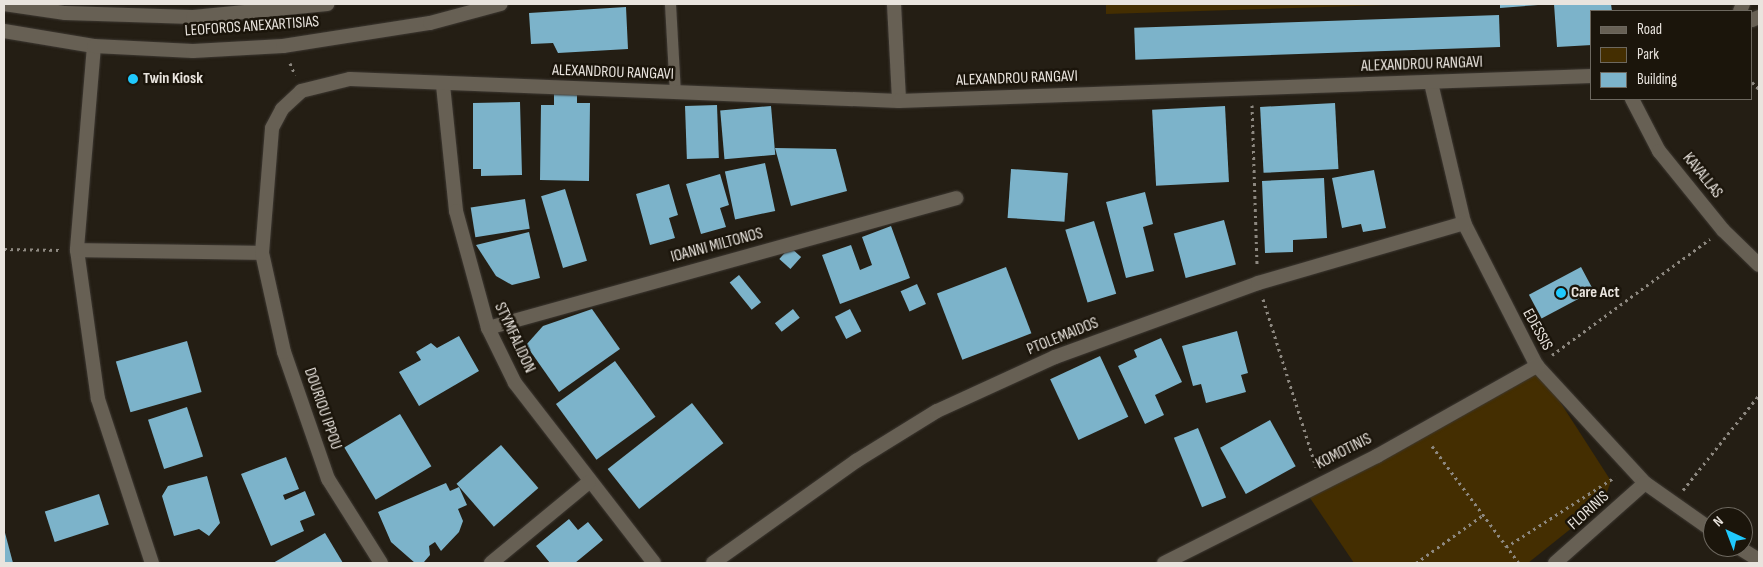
<!DOCTYPE html>
<html>
<head>
<meta charset="utf-8">
<style>
	body { margin:0 }
	#map { position:relative; width:1763px; height:567px; overflow:hidden; background:#241e14; font-family:"Sofia Sans Condensed",sans-serif }
	div>[style] { position:absolute }
	[style*='--x'] { left:calc(var(--x)*1px); top:calc(var(--y)*1px); width:calc(var(--w)*1px); rotate:calc(var(--a)*1deg) }
	.green>* { inset:0; background:#442e01 }
	.building>* { inset:0; background:#7cb3ca; transform-origin:0 0 }
	.path>* { height:3px; margin-top:-1.5px; transform-origin:0; background:repeating-linear-gradient(90deg,#8d8880 0 2.5px,transparent 0 6.5px) }
	.roads { filter:drop-shadow(0 0 1px #3d3832) drop-shadow(0 0 1px #3d3832) }
	.service>* { height:11px; margin:-5.5px; padding:0 5.5px; transform-origin:5.5px; border-radius:5.5px; background:#676054 }
	.minor>* { height:14px; margin:-7px; padding:0 7px; transform-origin:7px; border-radius:7px; background:#676054 }
	.secondary>* { height:14px; margin:-7px; padding:0 7px; transform-origin:7px; border-radius:7px; background:#676054 }
	.dots>* { width:14px; height:14px; translate:-50% -50%; box-sizing:border-box; border:2px solid #1b150b; border-radius:50% }
	span { translate:-50% -50%; white-space:nowrap; text-align:center; line-height:1.15; -webkit-text-stroke:5px #1b150b; paint-order:stroke }
	.street-label { font-size:16px; color:#e9e4de }
	.poi-label { font-size:16px; color:#e9e4de; font-weight:700 }
	.left { translate:0 -50%; text-align:left }
	.frame { position:absolute; inset:0; border:5px solid #e9e4de; pointer-events:none }
	.legend { position:absolute; left:1590px; top:10px; width:162px; height:90px; box-sizing:border-box; background:#1b150b; border:1px solid #6d685f; margin:0; padding:6px 9px; list-style:none; font-size:15px; color:#e9e4de }
	.legend li { display:flex; align-items:center; gap:10px; height:25px }
	.legend b { width:25px; border:1px solid #6d685f }
	.north { position:absolute; left:1703px; top:507px; width:50px; height:50px; box-sizing:border-box; background:#1b150b; border:1px solid #6d685f; border-radius:50%; rotate:317deg; font-size:14px; font-weight:700; line-height:20px; text-align:center; color:#e9e4de }
	.north::after { content:''; display:block; margin:auto; width:18px; height:22px; background:#20c9fd; clip-path:polygon(50% 0,100% 100%,50% 72%,0 100%) }
</style>
</head>
<body>
<div id="map">
	<div class="green">
		<i style="clip-path:polygon(1106px 4px,1418px 4px,1106px 14px)"></i>
		<i style="clip-path:polygon(1537px 366px,1611px 481px,1603px 503px,1528px 563px,1354px 563px,1306px 492px)"></i>
	</div>
	<div class="building">
		<i style="clip-path:polygon(1500px 4px,1538px 4px,1538px 5px,1500px 8px)"></i>
		<i style="clip-path:polygon(1554px 4px,1611px 4px,1612px 11px,1592px 11px,1592px 45px,1557px 47px)"></i>
		<i style="clip-path:polygon(626px 7px,628px 49px,558px 53px,553px 43px,531px 44px,529px 13px)"></i>
		<i style="left:1499px;top:15px;width:32px;height:365px;rotate:88deg"></i>
		<i style="clip-path:polygon(554px 94px,577px 94px,577px 103px,590px 103px,589px 181px,540px 180px,541px 105px,554px 105px)"></i>
		<i style="clip-path:polygon(520px 102px,522px 175px,481px 176px,481px 169px,473px 169px,473px 103px)"></i>
		<i style="left:1335px;top:103px;width:66px;height:75px;rotate:87deg"></i>
		<i style="left:717px;top:105px;width:53px;height:32px;rotate:88deg"></i>
		<i style="left:771px;top:106px;width:49px;height:51px;rotate:85deg"></i>
		<i style="left:1225px;top:106px;width:76px;height:73px;rotate:87deg"></i>
		<i style="clip-path:polygon(775px 148px,836px 149px,847px 191px,791px 206px)"></i>
		<i style="left:765px;top:163px;width:49px;height:41px;rotate:78deg"></i>
		<i style="left:1011px;top:169px;width:57px;height:49px;rotate:4deg"></i>
		<i style="clip-path:polygon(1374px 170px,1386px 228px,1363px 232px,1361px 224px,1342px 228px,1332px 178px)"></i>
		<i style="clip-path:polygon(720px 174px,729px 205px,720px 208px,726px 227px,701px 234px,686px 184px)"></i>
		<i style="clip-path:polygon(1324px 178px,1327px 238px,1293px 240px,1293px 252px,1265px 253px,1262px 181px)"></i>
		<i style="clip-path:polygon(669px 184px,678px 215px,669px 218px,675px 238px,650px 245px,636px 194px)"></i>
		<i style="left:565px;top:189px;width:75px;height:25px;rotate:73deg"></i>
		<i style="clip-path:polygon(1145px 192px,1153px 224px,1143px 227px,1154px 271px,1126px 278px,1106px 202px)"></i>
		<i style="left:525px;top:199px;width:30px;height:55px;rotate:81deg"></i>
		<i style="left:1224px;top:220px;width:46px;height:52px;rotate:75deg"></i>
		<i style="left:1094px;top:221px;width:76px;height:30px;rotate:73deg"></i>
		<i style="clip-path:polygon(891px 226px,910px 278px,840px 304px,822px 255px,851px 245px,860px 270px,872px 265px,862px 237px)"></i>
		<i style="clip-path:polygon(529px 232px,540px 278px,512px 285px,496px 276px,476px 245px)"></i>
		<i style="left:790px;top:247px;width:15px;height:16px;rotate:42deg"></i>
		<i style="left:1006px;top:267px;width:71px;height:74px;rotate:69deg"></i>
		<i style="left:1581px;top:267px;width:27px;height:59px;rotate:62deg"></i>
		<i style="left:739px;top:275px;width:35px;height:12px;rotate:51deg"></i>
		<i style="left:917px;top:284px;width:22px;height:18px;rotate:66deg"></i>
		<i style="clip-path:polygon(592px 309px,620px 349px,559px 392px,526px 345px,543px 326px)"></i>
		<i style="left:793px;top:309px;width:11px;height:23px;rotate:52deg"></i>
		<i style="left:850px;top:309px;width:25px;height:17px;rotate:63deg"></i>
		<i style="clip-path:polygon(1237px 331px,1248px 373px,1241px 375px,1246px 392px,1206px 403px,1201px 384px,1193px 386px,1182px 346px)"></i>
		<i style="clip-path:polygon(459px 336px,479px 371px,419px 406px,399px 372px,421px 360px,416px 352px,431px 343px,437px 348px)"></i>
		<i style="clip-path:polygon(1161px 338px,1182px 382px,1155px 395px,1164px 415px,1145px 424px,1118px 366px,1137px 357px,1134px 350px)"></i>
		<i style="left:187px;top:341px;width:53px;height:74px;rotate:74deg"></i>
		<i style="left:1100px;top:356px;width:67px;height:55px;rotate:65deg"></i>
		<i style="left:615px;top:361px;width:69px;height:73px;rotate:54deg"></i>
		<i style="left:692px;top:403px;width:51px;height:107px;rotate:52deg"></i>
		<i style="left:187px;top:407px;width:52px;height:41px;rotate:72deg"></i>
		<i style="left:400px;top:414px;width:61px;height:65px;rotate:59deg"></i>
		<i style="left:1270px;top:420px;width:53px;height:57px;rotate:61deg"></i>
		<i style="left:1198px;top:428px;width:75px;height:26px;rotate:68deg"></i>
		<i style="left:501px;top:445px;width:57px;height:59px;rotate:49deg"></i>
		<i style="clip-path:polygon(286px 457px,299px 489px,283px 495px,285px 500px,305px 491px,315px 515px,300px 521px,304px 531px,271px 546px,241px 474px)"></i>
		<i style="clip-path:polygon(207px 476px,220px 523px,209px 536px,199px 529px,174px 536px,162px 496px,168px 486px)"></i>
		<i style="clip-path:polygon(446px 483px,450px 491px,459px 487px,467px 505px,458px 509px,463px 521px,459px 532px,441px 551px,435px 542px,429px 546px,430px 555px,424px 562px,415px 563px,391px 542px,378px 512px)"></i>
		<i style="left:99px;top:494px;width:32px;height:57px;rotate:72deg"></i>
		<i style="clip-path:polygon(569px 519px,578px 530px,588px 522px,603px 540px,575px 563px,550px 563px,536px 546px)"></i>
		<i style="clip-path:polygon(4px 529px,13px 563px,4px 563px)"></i>
		<i style="clip-path:polygon(325px 533px,343px 563px,273px 563px)"></i>
	</div>
	<div class="path">
		<i style="--x:290;--y:63;--w:13;--a:67"></i>
		<i style="--x:1752;--y:82;--w:10;--a:45"></i>
		<i style="--x:1252;--y:105;--w:161;--a:88.2"></i>
		<i style="--x:4;--y:249;--w:57;--a:1"></i>
		<i style="--x:1263;--y:299;--w:176;--a:72.5"></i>
		<i style="--x:1552;--y:355;--w:196;--a:-36.3"></i>
		<i style="--x:1432;--y:446;--w:146;--a:53.4"></i>
		<i style="--x:1683;--y:490;--w:122;--a:-51.3"></i>
		<i style="--x:1506;--y:547;--w:130;--a:-32.7"></i>
		<i style="--x:1416;--y:563;--w:82;--a:-35.6"></i>
	</div>
	<div class="roads">
		<div class="service">
			<i style="--x:670;--y:4;--w:89;--a:86.8"></i>
		</div>
		<div class="minor">
			<i style="--x:894;--y:4;--w:97;--a:87"></i>
			<i style="--x:1740;--y:11;--w:8;--a:-67"></i>
			<i style="--x:1752;--y:20;--w:8;--a:-23"></i>
			<i style="--x:94;--y:46;--w:205;--a:94.8"></i>
			<i style="--x:77;--y:250;--w:150;--a:82"></i>
			<i style="--x:98;--y:399;--w:173;--a:71.8"></i>
			<i style="--x:1431;--y:83;--w:144;--a:76.7"></i>
			<i style="--x:1464;--y:223;--w:161;--a:63"></i>
			<i style="--x:1537;--y:366;--w:159;--a:47.3"></i>
			<i style="--x:1645;--y:483;--w:83;--a:35.2"></i>
			<i style="--x:443;--y:85;--w:127;--a:84.1"></i>
			<i style="--x:456;--y:211;--w:121;--a:74.7"></i>
			<i style="--x:488;--y:328;--w:61;--a:63.9"></i>
			<i style="--x:515;--y:383;--w:227;--a:52.3"></i>
			<i style="--x:1632;--y:99;--w:59;--a:62.6"></i>
			<i style="--x:1659;--y:151;--w:102;--a:51"></i>
			<i style="--x:1723;--y:230;--w:50;--a:44.2"></i>
			<i style="--x:77;--y:250;--w:185;--a:0.9"></i>
			<i style="--x:488;--y:328;--w:486;--a:-15.5"></i>
			<i style="--x:1738;--y:547;--w:25;--a:32"></i>
			<i style="--x:381;--y:563;--w:99;--a:-122.2"></i>
			<i style="--x:328;--y:479;--w:134;--a:-109.1"></i>
			<i style="--x:284;--y:352;--w:101;--a:-102.5"></i>
			<i style="--x:262;--y:253;--w:125;--a:-85.4"></i>
			<i style="--x:272;--y:128;--w:21;--a:-62"></i>
			<i style="--x:282;--y:109;--w:26;--a:-43"></i>
			<i style="--x:301;--y:91;--w:50;--a:-13.8"></i>
			<i style="--x:350;--y:79;--w:549;--a:2.29"></i>
			<i style="--x:899;--y:101;--w:693;--a:-2.07"></i>
			<i style="--x:491;--y:563;--w:127;--a:-39.6"></i>
			<i style="--x:713;--y:563;--w:176;--a:-35.5"></i>
			<i style="--x:856;--y:461;--w:95;--a:-31.7"></i>
			<i style="--x:937;--y:411;--w:130;--a:-24.6"></i>
			<i style="--x:1055;--y:357;--w:216;--a:-20"></i>
			<i style="--x:1258;--y:283;--w:215;--a:-16.2"></i>
			<i style="--x:1164;--y:563;--w:238;--a:-26.7"></i>
			<i style="--x:1377;--y:456;--w:184;--a:-29.4"></i>
			<i style="--x:1555;--y:563;--w:120;--a:-41.6"></i>
		</div>
		<div class="secondary">
			<i style="--x:4;--y:4;--w:62;--a:8.4"></i>
			<i style="--x:65;--y:13;--w:128;--a:1.8"></i>
			<i style="--x:193;--y:17;--w:135;--a:-5.5"></i>
			<i style="--x:4;--y:31;--w:91;--a:9.5"></i>
			<i style="--x:94;--y:46;--w:99;--a:2.9"></i>
			<i style="--x:193;--y:51;--w:90;--a:-3.2"></i>
			<i style="--x:283;--y:46;--w:149;--a:-8.9"></i>
			<i style="--x:430;--y:23;--w:73;--a:-15"></i>
		</div>
	</div>
	<div class="dots">
		<i style="left:133px;top:79px;background:#20c9fd"></i>
		<i style="left:1561px;top:293px;background:#20c9fd"></i>
	</div>
	<div class="street-label">
		<span style="left:252px;top:27px;rotate:-4deg">LEOFOROS ANEXARTISIAS</span>
		<span style="left:1422px;top:65px;rotate:-2deg">ALEXANDROU RANGAVI</span>
		<span style="left:613px;top:73px;rotate:2deg">ALEXANDROU RANGAVI</span>
		<span style="left:1017px;top:79px;rotate:-2deg">ALEXANDROU RANGAVI</span>
		<span style="left:1702px;top:176px;rotate:51deg">KAVALLAS</span>
		<span style="left:717px;top:246px;rotate:-15deg">IOANNI MILTONOS</span>
		<span style="left:1537px;top:330px;rotate:61deg">EDESSIS</span>
		<span style="left:1063px;top:337px;rotate:-22deg">PTOLEMAIDOS</span>
		<span style="left:514px;top:338px;rotate:65deg">STYMFALIDON</span>
		<span style="left:322px;top:409px;rotate:71deg">DOURIOU IPPOU</span>
		<span style="left:1344px;top:452px;rotate:-27deg">KOMOTINIS</span>
		<span style="left:1589px;top:511px;rotate:-42deg">FLORINIS</span>
	</div>
	<div class="poi-label">
		<span class="left" style="left:143px;top:79px">Twin Kiosk</span>
		<span class="left" style="left:1571px;top:293px">Care Act</span>
	</div>
	<div class="frame"></div>
	<ul class="legend">
	<li><b style="height:6px;background:#676054"></b>Road</li>
	<li><b style="height:14px;background:#442e01"></b>Park</li>
	<li><b style="height:14px;background:#7cb3ca"></b>Building</li>
	</ul>
	<div class="north">N</div>
</div>
</body>
</html>
